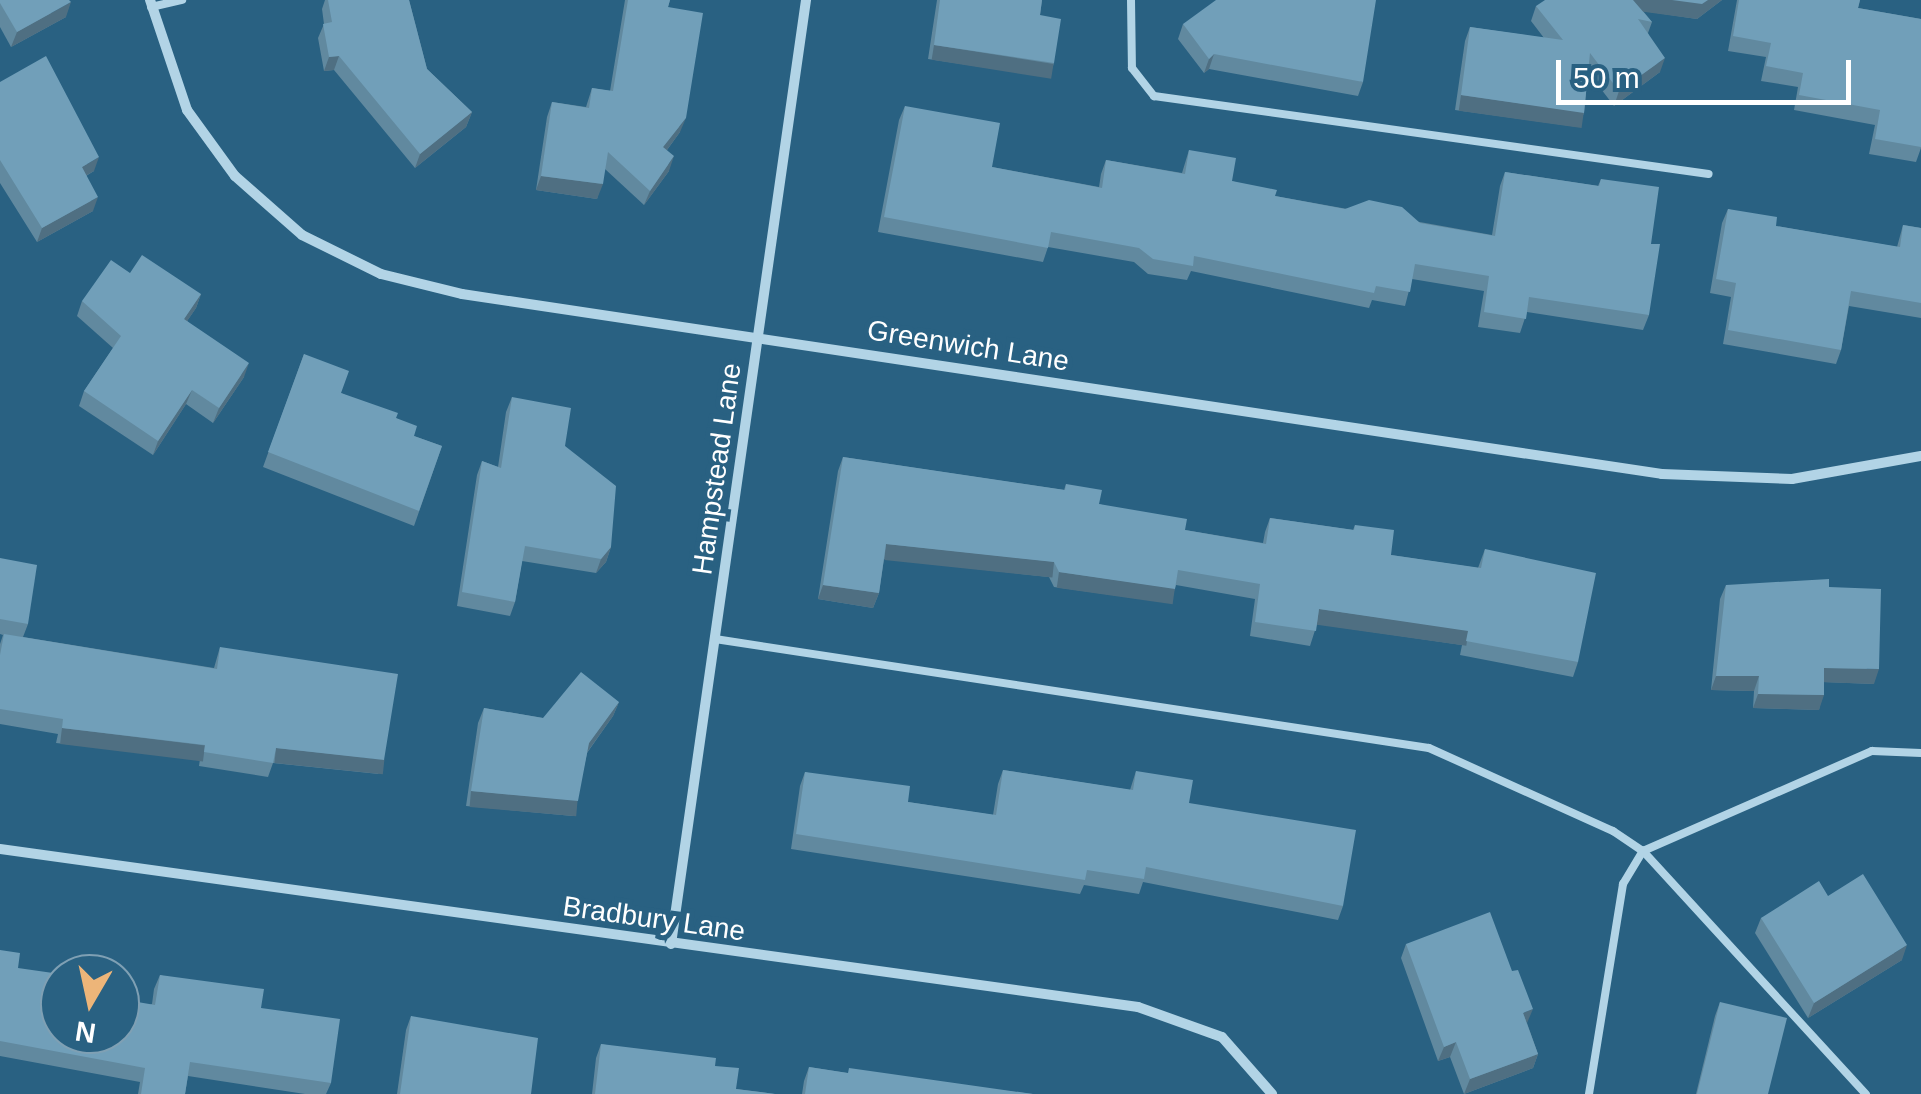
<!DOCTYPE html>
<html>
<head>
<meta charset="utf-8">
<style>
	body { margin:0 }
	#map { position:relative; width:1921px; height:1094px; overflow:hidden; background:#296182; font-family:Arial,sans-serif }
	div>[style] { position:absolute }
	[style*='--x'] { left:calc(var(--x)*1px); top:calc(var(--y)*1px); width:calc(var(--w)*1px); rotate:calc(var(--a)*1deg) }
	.service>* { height:8px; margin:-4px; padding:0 4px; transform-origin:4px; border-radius:4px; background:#b2d4e6 }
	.minor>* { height:10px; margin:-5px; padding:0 5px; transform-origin:5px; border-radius:5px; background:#b2d4e6 }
	.wall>* { inset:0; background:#61899f }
	.shaded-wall>* { inset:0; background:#4f6f82; transform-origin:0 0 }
	.building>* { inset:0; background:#719fb9 }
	span { translate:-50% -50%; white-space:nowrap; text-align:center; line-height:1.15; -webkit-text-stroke:10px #296182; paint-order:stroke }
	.street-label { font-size:28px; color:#fff }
	.north { position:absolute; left:40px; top:954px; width:100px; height:100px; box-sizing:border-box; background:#296182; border:2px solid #7fa0b4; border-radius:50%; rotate:189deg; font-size:28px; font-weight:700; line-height:40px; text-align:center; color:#fff }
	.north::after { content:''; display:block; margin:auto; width:35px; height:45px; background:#edb579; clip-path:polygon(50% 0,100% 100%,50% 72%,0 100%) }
	.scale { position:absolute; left:1556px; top:60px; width:295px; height:45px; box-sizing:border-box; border:5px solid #fff; border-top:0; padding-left:12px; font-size:30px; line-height:35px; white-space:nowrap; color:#fff; -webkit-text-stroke:8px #296182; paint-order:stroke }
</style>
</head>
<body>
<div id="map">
	<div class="service">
		<i style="--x:1131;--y:0;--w:68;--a:89.2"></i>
		<i style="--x:1132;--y:68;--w:36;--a:52"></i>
		<i style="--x:1154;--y:96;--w:560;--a:8"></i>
		<i style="--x:151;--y:7;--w:32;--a:-13"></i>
		<i style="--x:715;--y:639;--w:722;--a:8.68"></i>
		<i style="--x:1429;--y:748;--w:202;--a:24.3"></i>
		<i style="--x:1613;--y:831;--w:36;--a:34"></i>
		<i style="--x:1643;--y:851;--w:330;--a:47.5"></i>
		<i style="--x:1589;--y:1094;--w:213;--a:-80.8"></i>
		<i style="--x:1623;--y:884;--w:39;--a:-59"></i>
		<i style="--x:1643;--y:851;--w:250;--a:-23.6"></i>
		<i style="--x:1872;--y:751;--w:49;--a:2.3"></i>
	</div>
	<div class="minor">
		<i style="--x:150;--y:0;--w:116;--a:71.4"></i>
		<i style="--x:187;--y:110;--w:82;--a:54"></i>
		<i style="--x:235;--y:176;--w:89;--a:41.4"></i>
		<i style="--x:302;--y:235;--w:88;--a:26.3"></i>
		<i style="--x:381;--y:274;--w:83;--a:13.9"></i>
		<i style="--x:462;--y:294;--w:1213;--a:8.53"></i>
		<i style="--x:1662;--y:474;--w:130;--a:2.2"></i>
		<i style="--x:1792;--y:479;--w:131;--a:-10.1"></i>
		<i style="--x:0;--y:849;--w:1149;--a:7.9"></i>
		<i style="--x:1138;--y:1007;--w:89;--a:19.7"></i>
		<i style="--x:1222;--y:1037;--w:76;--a:48.7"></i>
		<i style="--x:671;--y:944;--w:954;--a:-81.86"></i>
	</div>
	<div class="wall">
		<i style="clip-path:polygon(0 0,66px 17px,11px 47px,0 27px)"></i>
		<i style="clip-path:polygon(325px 0,409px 0,427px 69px,472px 112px,466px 127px,415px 168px,334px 70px,324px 71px,318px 38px,324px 24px,322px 9px)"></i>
		<i style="clip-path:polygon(625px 0,670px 0,668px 7px,680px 132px,667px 150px,669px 171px,644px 205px,605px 169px,597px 199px,536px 190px,547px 117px,552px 102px,586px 107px,592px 88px,610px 91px)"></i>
		<i style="clip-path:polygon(937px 0,1042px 0,1040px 15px,1054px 63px,1049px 77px,928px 59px)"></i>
		<i style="clip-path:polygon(1722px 0,1697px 19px,1643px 11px,1652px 22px,1648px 33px,1660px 72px,1614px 106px,1588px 72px,1584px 113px,1578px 127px,1455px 110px,1465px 41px,1470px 27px,1544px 38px,1531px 21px,1536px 6px)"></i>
		<i style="clip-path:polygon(1737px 0,1860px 0,1858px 8px,1921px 19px,1921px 148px,1916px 162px,1869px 154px,1875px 125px,1794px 110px,1798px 87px,1761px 81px,1766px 57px,1728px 51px)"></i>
		<i style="clip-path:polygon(1183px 24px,1363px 82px,1358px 96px,1209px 69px,1204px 73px,1178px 39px)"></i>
		<i style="clip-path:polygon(0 82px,94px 171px,86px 176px,93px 211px,37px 242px,0 183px)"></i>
		<i style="clip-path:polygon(905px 106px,992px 167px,1099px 187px,1101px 174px,1106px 160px,1182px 173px,1189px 150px,1232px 181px,1275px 196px,1492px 235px,1500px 186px,1505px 172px,1598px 186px,1601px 179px,1651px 244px,1649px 315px,1643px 330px,1527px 312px,1520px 333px,1478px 327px,1484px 291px,1412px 279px,1405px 306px,1372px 300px,1369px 308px,1191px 271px,1187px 280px,1148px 274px,1134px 262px,1048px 247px,1043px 262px,878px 232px,899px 120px)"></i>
		<i style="clip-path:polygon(1728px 209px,1776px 226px,1897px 247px,1903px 225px,1921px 228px,1921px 318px,1849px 306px,1841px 350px,1836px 364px,1723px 344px,1731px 297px,1710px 293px,1722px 223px)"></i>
		<i style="clip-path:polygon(201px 294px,196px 308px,187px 321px,244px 377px,213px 423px,186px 404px,153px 455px,79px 406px,84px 391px,113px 348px,77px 316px,82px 301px)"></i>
		<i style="clip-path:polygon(304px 354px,341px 393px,396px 418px,414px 436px,442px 446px,414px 526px,263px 467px)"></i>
		<i style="clip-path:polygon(512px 397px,565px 446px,611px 547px,606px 562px,596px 573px,522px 561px,515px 602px,510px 616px,457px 606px,477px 475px,482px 461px,498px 467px,506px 412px)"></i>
		<i style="clip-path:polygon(843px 457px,1064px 490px,1066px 484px,1099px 504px,1185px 530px,1263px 543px,1265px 532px,1270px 518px,1353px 530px,1355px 525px,1391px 555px,1478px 568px,1485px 549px,1578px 662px,1573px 677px,1460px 655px,1462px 645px,1317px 624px,1310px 646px,1250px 636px,1255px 599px,1176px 585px,1170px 603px,1054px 587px,1049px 577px,884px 559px,879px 593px,873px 608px,818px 599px,838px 471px)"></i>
		<i style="clip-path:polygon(0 558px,28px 624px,23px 637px,214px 668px,220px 647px,379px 774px,273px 763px,268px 777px,199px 766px,200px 759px,56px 743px,58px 734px,0 724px,0 644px,3px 635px,0 634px)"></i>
		<i style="clip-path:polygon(1726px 585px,1829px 587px,1874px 684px,1824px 682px,1819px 710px,1753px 708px,1754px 691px,1711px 690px,1720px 599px)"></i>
		<i style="clip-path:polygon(619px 702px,613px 716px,587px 753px,573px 816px,466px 806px,478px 723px,484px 708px,543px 718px)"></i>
		<i style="clip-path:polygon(1003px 770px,1130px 790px,1136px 771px,1189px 803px,1343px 906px,1338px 920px,1143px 882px,1139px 894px,1084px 885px,1080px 894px,791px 849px,800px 786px,805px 772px,908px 802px,993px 815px,998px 784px)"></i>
		<i style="clip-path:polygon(1828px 896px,1902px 960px,1808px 1018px,1755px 933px,1761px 918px)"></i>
		<i style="clip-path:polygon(1406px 944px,1512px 971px,1527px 1023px,1538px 1054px,1533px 1068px,1464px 1094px,1450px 1057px,1438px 1061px,1401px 958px)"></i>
		<i style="clip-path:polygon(0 950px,18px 968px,60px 1034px,152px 1004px,154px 989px,160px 975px,261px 1008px,331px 1083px,326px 1094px,305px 1094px,188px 1076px,185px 1094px,138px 1094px,140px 1082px,0 1056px)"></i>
		<i style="clip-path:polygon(1720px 1002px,1768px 1094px,1696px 1094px,1715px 1016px)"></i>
		<i style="clip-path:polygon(411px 1016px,531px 1094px,397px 1094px,406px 1030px)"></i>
		<i style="clip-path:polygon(601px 1044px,715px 1066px,736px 1089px,775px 1094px,592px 1094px,596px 1058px)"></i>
		<i style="clip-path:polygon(809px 1067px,847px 1073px,1033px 1094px,802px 1094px,804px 1081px)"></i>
	</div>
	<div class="shaded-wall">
		<i style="clip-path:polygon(1626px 0,1722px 0,1697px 19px,1623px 9px)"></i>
		<i style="clip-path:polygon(71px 2px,66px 17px,11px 47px,17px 32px)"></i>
		<i style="left:934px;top:45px;width:121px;height:15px;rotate:9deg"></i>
		<i style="clip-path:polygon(1214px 54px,1209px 69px,1204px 73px,1209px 59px)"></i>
		<i style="clip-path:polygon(339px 56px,334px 70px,324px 71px,329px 57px)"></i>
		<i style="clip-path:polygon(1665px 58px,1660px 72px,1614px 106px,1619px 91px)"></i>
		<i style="left:1461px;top:95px;width:124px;height:16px;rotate:8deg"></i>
		<i style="clip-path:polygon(472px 112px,466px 127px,415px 168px,420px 154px)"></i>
		<i style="clip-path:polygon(686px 118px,680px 132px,658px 162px,663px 147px)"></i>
		<i style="clip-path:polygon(674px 156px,669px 171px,644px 205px,650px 191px)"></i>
		<i style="clip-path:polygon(99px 157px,94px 171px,76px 181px,82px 167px)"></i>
		<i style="clip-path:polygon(541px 176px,603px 184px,597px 199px,536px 190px)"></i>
		<i style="clip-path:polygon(98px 197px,93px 211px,37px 242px,42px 228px)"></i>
		<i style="clip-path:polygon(201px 294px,196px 308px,179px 333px,184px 319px)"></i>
		<i style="clip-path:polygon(249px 363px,244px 377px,213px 423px,219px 408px)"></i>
		<i style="clip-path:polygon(192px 390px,186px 404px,153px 455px,158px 441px)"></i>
		<i style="left:886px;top:544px;width:169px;height:16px;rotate:6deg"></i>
		<i style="clip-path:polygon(611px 547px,606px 562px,596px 573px,601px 559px)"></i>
		<i style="left:1059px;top:572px;width:117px;height:16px;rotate:8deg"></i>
		<i style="clip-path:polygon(823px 585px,879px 593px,873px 608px,818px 599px)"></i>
		<i style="left:1319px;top:609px;width:151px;height:16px;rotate:8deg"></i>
		<i style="clip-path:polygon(1824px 668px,1879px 669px,1874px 684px,1819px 682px)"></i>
		<i style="clip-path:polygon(1716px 676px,1759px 676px,1754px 691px,1711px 690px)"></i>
		<i style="clip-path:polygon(1758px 694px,1824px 695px,1819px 710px,1753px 708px)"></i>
		<i style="clip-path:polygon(619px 702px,613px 716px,583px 758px,589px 743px)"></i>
		<i style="left:62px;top:728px;width:144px;height:16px;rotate:7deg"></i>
		<i style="left:276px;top:748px;width:109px;height:15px;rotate:6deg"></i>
		<i style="left:471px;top:791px;width:107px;height:16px;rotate:5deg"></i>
		<i style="clip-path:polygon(1907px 945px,1902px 960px,1808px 1018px,1814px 1003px)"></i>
		<i style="clip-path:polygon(1533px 1009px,1527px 1023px,1523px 1013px)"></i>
		<i style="clip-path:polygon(1456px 1042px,1450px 1057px,1438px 1061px,1444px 1047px)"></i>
		<i style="clip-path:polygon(1538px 1054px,1533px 1068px,1464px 1094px,1470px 1079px)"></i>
	</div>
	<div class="building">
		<i style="clip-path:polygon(0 0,69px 0,71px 2px,17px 32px,0 3px)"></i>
		<i style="clip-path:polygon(328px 0,409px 0,427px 69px,472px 112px,420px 154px,339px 56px,329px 57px,323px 24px,332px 22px)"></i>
		<i style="clip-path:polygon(628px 0,670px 0,668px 7px,703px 13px,686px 118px,663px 147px,674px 156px,650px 191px,608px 152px,603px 184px,541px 176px,552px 102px,589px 108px,592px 88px,613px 91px)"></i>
		<i style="clip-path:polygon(940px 0,1042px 0,1040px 15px,1061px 19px,1054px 63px,934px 45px)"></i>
		<i style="clip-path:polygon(1216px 0,1376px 0,1363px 82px,1214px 54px,1209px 59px,1183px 24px)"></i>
		<i style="clip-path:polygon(1545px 0,1633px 0,1652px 22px,1638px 19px,1665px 58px,1619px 91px,1590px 53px,1584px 113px,1461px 95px,1470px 27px,1563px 40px,1536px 6px)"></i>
		<i style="clip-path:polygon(1672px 0,1708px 0,1702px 4px)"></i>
		<i style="clip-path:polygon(1739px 0,1860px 0,1858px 8px,1921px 19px,1921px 147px,1875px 139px,1880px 110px,1799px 95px,1803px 73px,1766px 66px,1771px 43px,1733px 36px)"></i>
		<i style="clip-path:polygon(46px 56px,99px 157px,82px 167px,98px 197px,42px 228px,0 160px,0 82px)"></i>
		<i style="clip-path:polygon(905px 106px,1000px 123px,992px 167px,1102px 188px,1106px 160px,1185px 174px,1189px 150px,1236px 158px,1232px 181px,1277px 190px,1275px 196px,1345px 209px,1369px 200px,1402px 207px,1420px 223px,1495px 236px,1505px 172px,1599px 186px,1601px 179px,1659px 187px,1651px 244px,1660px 244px,1649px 315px,1529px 297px,1526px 319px,1484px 312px,1489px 276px,1415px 264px,1410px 292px,1376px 286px,1374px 293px,1194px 256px,1193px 266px,1153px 259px,1139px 248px,1051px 232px,1048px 248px,884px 217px)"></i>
		<i style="clip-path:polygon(1728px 209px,1777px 217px,1776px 226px,1900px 247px,1903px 225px,1921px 228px,1921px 303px,1851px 291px,1841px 350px,1728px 330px,1736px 283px,1716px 279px)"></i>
		<i style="clip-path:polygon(142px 255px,201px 294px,184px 319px,249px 363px,219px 408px,192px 390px,158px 441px,84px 391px,121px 336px,82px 301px,111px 260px,130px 273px)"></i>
		<i style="clip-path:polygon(304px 354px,349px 371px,341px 393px,398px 413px,396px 418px,417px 426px,414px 436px,442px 446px,419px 511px,268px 452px)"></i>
		<i style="clip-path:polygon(512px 397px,571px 408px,565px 446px,616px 486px,611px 547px,601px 559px,525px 546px,515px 602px,462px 592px,482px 461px,501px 468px)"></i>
		<i style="clip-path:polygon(843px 457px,1065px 490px,1066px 484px,1102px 490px,1099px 504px,1187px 519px,1185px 530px,1266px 544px,1270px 518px,1354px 530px,1355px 525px,1394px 530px,1391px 555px,1481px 568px,1485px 549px,1596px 573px,1578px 662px,1466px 641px,1468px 631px,1319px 609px,1316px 631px,1255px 622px,1260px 584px,1178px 570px,1175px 589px,1059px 572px,1054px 562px,886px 544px,879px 593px,823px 585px)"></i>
		<i style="clip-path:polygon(0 558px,37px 565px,28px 624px,0 619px)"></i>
		<i style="clip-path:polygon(1829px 579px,1829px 587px,1881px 589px,1879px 669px,1824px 668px,1824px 695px,1758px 694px,1759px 676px,1716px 676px,1726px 585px)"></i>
		<i style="clip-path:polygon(4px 634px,217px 669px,220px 647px,398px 674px,384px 760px,276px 748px,273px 763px,204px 752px,205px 745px,62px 728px,63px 719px,0 709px,0 655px)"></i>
		<i style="clip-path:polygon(581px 672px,619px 702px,589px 743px,578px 801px,471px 791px,484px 708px,543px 718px)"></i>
		<i style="clip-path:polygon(1003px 770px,1133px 790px,1136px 771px,1193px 780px,1189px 803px,1356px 830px,1343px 906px,1146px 867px,1144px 879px,1087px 870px,1085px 880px,796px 834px,805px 772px,910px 786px,908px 802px,996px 815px)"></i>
		<i style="clip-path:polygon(1863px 874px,1907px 945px,1814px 1003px,1761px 918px,1819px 881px,1828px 896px)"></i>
		<i style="clip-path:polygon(1490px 912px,1512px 971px,1518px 970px,1533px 1009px,1523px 1013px,1538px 1054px,1470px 1079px,1456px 1042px,1444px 1047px,1406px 944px)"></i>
		<i style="clip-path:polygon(0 950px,20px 953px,18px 968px,60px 974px,60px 1034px,120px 1034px,120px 999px,155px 1005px,160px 975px,264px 989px,261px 1008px,340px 1019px,331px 1083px,190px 1062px,185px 1094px,141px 1094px,145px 1068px,0 1041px)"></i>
		<i style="clip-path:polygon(1720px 1002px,1787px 1018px,1768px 1094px,1697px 1094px)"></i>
		<i style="clip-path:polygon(411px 1016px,538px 1038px,531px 1094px,400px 1094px)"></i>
		<i style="clip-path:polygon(601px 1044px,716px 1058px,715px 1066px,739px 1068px,736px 1089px,775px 1094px,595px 1094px)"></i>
		<i style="clip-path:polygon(809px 1067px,848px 1073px,849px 1068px,1033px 1094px,805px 1094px)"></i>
	</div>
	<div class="street-label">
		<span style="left:968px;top:346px;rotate:9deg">Greenwich Lane</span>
		<span style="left:717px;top:469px;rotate:-82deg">Hampstead Lane</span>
		<span style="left:654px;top:919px;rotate:8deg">Bradbury Lane</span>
	</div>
	<div class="north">N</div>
	<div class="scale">50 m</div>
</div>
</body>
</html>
